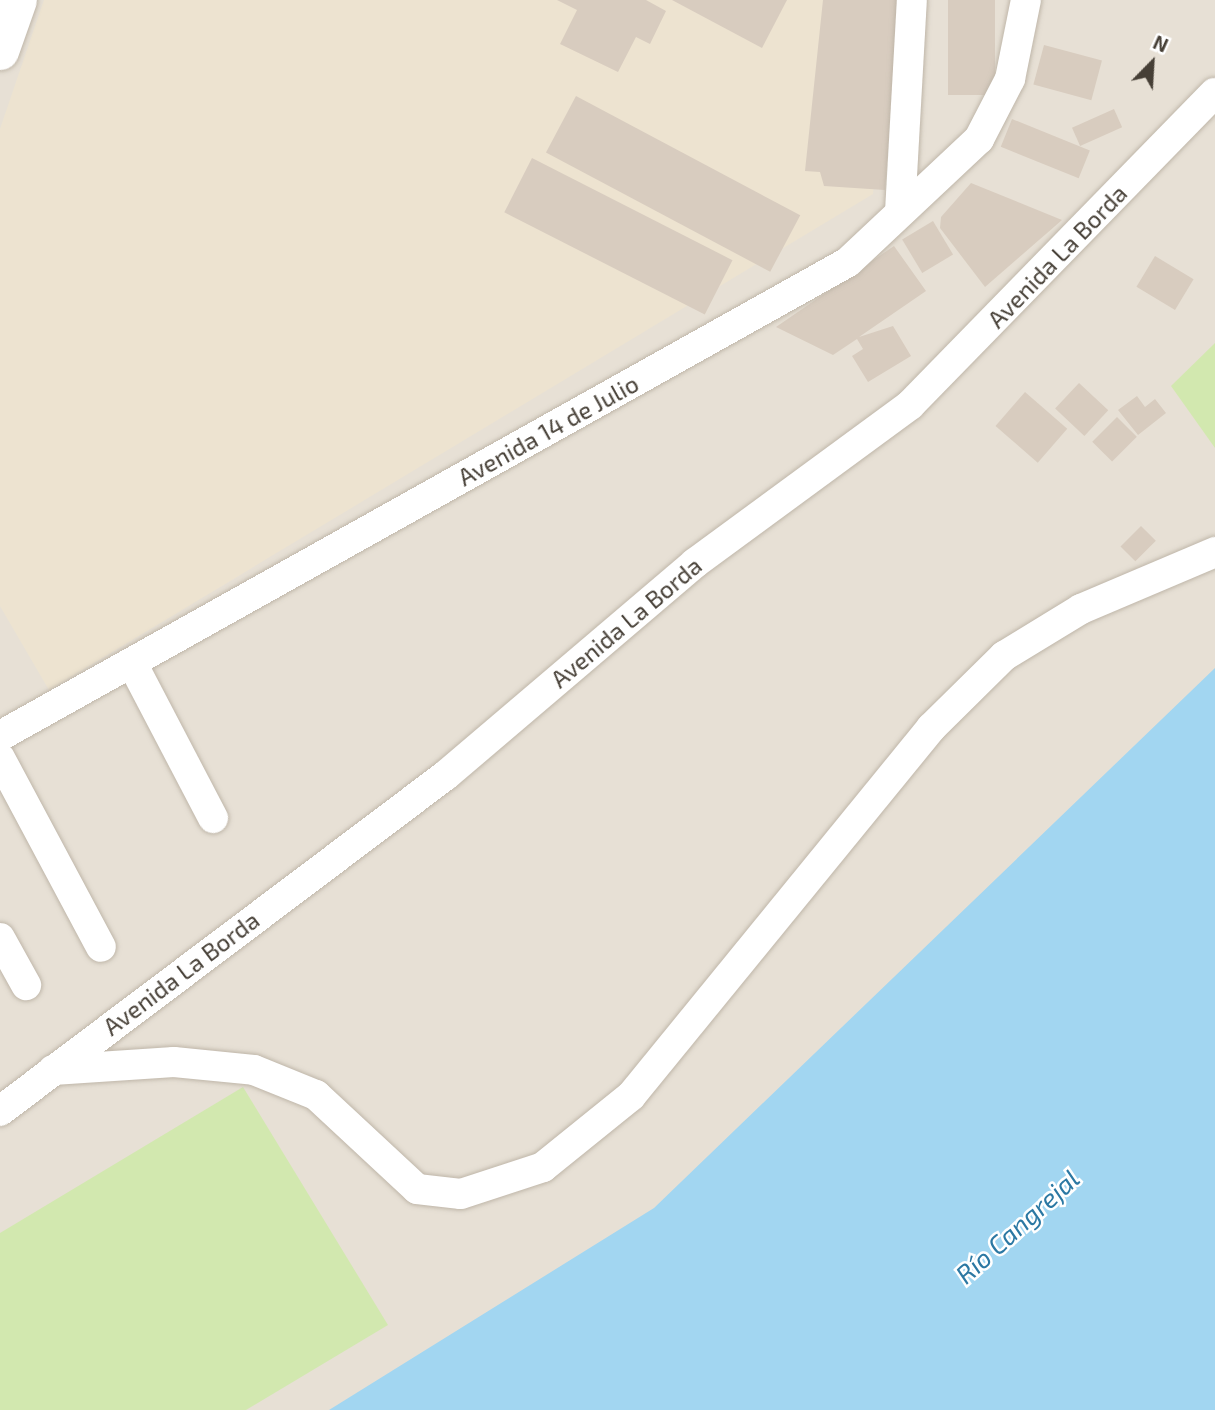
<!DOCTYPE html>
<html>
<head>
<meta charset="utf-8">
<style>
	body { margin:0 }
	#map { position:relative; width:1215px; height:1410px; overflow:hidden; background:#f3efe7; font-family:"Exo 2",sans-serif }
	div>[style] { position:absolute }
	[style*='--x'] { left:calc(var(--x)*1px); top:calc(var(--y)*1px); width:calc(var(--w)*1px); rotate:calc(var(--a)*1deg) }
	.residential>* { inset:0; background:#e7e0d5; transform-origin:0 0 }
	.education>* { inset:0; background:#ede3d0 }
	.green>* { inset:0; background:#d2e8af }
	.water>* { inset:0; background:#a2d6f1 }
	.building>* { inset:0; background:#d8ccbf; transform-origin:0 0 }
	.roads { filter:drop-shadow(0 0 2px #bfb6a9) drop-shadow(0 0 2px #bfb6a9) }
	.minor>* { height:30px; margin:-15px; padding:0 15px; transform-origin:15px; border-radius:15px; background:#fff }
	.tertiary>* { height:37px; margin:-18.5px; padding:0 18.5px; transform-origin:18.5px; border-radius:18.5px; background:#fff }
	span { translate:-50% -50%; white-space:nowrap; text-align:center; line-height:1.15; -webkit-text-stroke:5px #fff; paint-order:stroke }
	.street-label { font-size:24px; color:#463f36 }
	.water-label { font-size:26px; color:#2b78a3; font-style:italic }
	.north { position:absolute; left:1117px; top:28px; width:70px; height:70px; -webkit-text-stroke:5px #fff; paint-order:stroke; rotate:24deg; font-size:19px; font-weight:700; line-height:28px; text-align:center; color:#463f36 }
	.north::after { content:''; display:block; margin:auto; width:24px; height:32px; background:#463f36; clip-path:polygon(50% 0,100% 100%,50% 72%,0 100%) }
</style>
</head>
<body>
<div id="map">
	<div class="residential">
		<i style="left:0;top:0;width:1215px;height:1410px"></i>
	</div>
	<div class="education">
		<i style="clip-path:polygon(44px 0,887px 0,873px 194px,49px 690px,0 606px,0 129px)"></i>
	</div>
	<div class="green">
		<i style="clip-path:polygon(1215px 343px,1215px 448px,1171px 386px)"></i>
		<i style="clip-path:polygon(243px 1087px,388px 1325px,246px 1410px,0 1410px,0 1233px)"></i>
	</div>
	<div class="water">
		<i style="clip-path:polygon(1215px 668px,1215px 1410px,329px 1410px,654px 1208px)"></i>
	</div>
	<div class="building">
		<i style="clip-path:polygon(557px 0,646px 0,666px 11px,650px 44px,636px 37px,618px 72px,560px 44px,577px 10px)"></i>
		<i style="clip-path:polygon(672px 0,787px 0,762px 48px)"></i>
		<i style="clip-path:polygon(823px 0,900px 0,885px 190px,824px 186px,820px 172px,805px 171px)"></i>
		<i style="left:948px;top:0;width:47px;height:95px"></i>
		<i style="left:1044px;top:45px;width:60px;height:41px;rotate:15deg"></i>
		<i style="left:576px;top:96px;width:254px;height:64px;rotate:28deg"></i>
		<i style="left:1114px;top:109px;width:20px;height:46px;rotate:66deg"></i>
		<i style="left:1012px;top:119px;width:84px;height:30px;rotate:22deg"></i>
		<i style="left:532px;top:158px;width:225px;height:61px;rotate:27deg"></i>
		<i style="clip-path:polygon(971px 183px,1062px 220px,985px 287px,940px 228px,941px 217px)"></i>
		<i style="left:933px;top:221px;width:39px;height:36px;rotate:59deg"></i>
		<i style="clip-path:polygon(894px 246px,926px 291px,859px 337px,893px 326px,911px 356px,868px 382px,852px 356px,863px 349px,857px 339px,833px 355px,776px 327px)"></i>
		<i style="left:1155px;top:256px;width:45px;height:36px;rotate:31deg"></i>
		<i style="left:1079px;top:383px;width:40px;height:35px;rotate:43deg"></i>
		<i style="left:1025px;top:392px;width:56px;height:45px;rotate:41deg"></i>
		<i style="clip-path:polygon(1137px 396px,1145px 407px,1155px 399px,1166px 413px,1138px 435px,1118px 410px)"></i>
		<i style="left:1117px;top:417px;width:28px;height:35px;rotate:45deg"></i>
		<i style="left:1141px;top:526px;width:21px;height:29px;rotate:45deg"></i>
	</div>
	<div class="roads">
		<div class="minor">
			<i style="--x:900;--y:212;--w:212;--a:-86.8"></i>
			<i style="--x:132;--y:663;--w:175;--a:62.4"></i>
			<i style="--x:0;--y:736;--w:971;--a:-29.2"></i>
			<i style="--x:848;--y:262;--w:180;--a:-43.2"></i>
			<i style="--x:979;--y:139;--w:68;--a:-62.7"></i>
			<i style="--x:1010;--y:79;--w:81;--a:-78.6"></i>
			<i style="--x:0;--y:758;--w:214;--a:61.9"></i>
			<i style="--x:0;--y:938;--w:54;--a:61"></i>
			<i style="--x:53;--y:1070;--w:121;--a:-3.8"></i>
			<i style="--x:174;--y:1062;--w:80;--a:5.7"></i>
			<i style="--x:254;--y:1070;--w:67;--a:22"></i>
			<i style="--x:316;--y:1095;--w:138;--a:42.9"></i>
			<i style="--x:417;--y:1189;--w:44;--a:6.5"></i>
			<i style="--x:461;--y:1194;--w:86;--a:-18.2"></i>
			<i style="--x:543;--y:1167;--w:113;--a:-38.9"></i>
			<i style="--x:631;--y:1096;--w:475;--a:-50.8"></i>
			<i style="--x:931;--y:728;--w:103;--a:-44.6"></i>
			<i style="--x:1004;--y:656;--w:90;--a:-31.4"></i>
			<i style="--x:1081;--y:609;--w:146;--a:-23"></i>
			<i style="--x:0;--y:1111;--w:558;--a:-36.99"></i>
			<i style="--x:446;--y:775;--w:327;--a:-40.4"></i>
			<i style="--x:695;--y:563;--w:267;--a:-36.3"></i>
			<i style="--x:910;--y:405;--w:436;--a:-45.7"></i>
		</div>
		<div class="tertiary">
			<i style="--x:0;--y:51;--w:54;--a:-70.6"></i>
		</div>
	</div>
	<div class="street-label">
		<span style="left:1057px;top:256px;rotate:-46deg">Avenida La Borda</span>
		<span style="left:548px;top:430px;rotate:-29deg">Avenida 14 de Julio</span>
		<span style="left:626px;top:622px;rotate:-40deg">Avenida La Borda</span>
		<span style="left:181px;top:973px;rotate:-37deg">Avenida La Borda</span>
	</div>
	<div class="water-label">
		<span style="left:1017px;top:1226px;rotate:-42deg">Río Cangrejal</span>
	</div>
	<div class="north">N</div>
</div>
</body>
</html>
